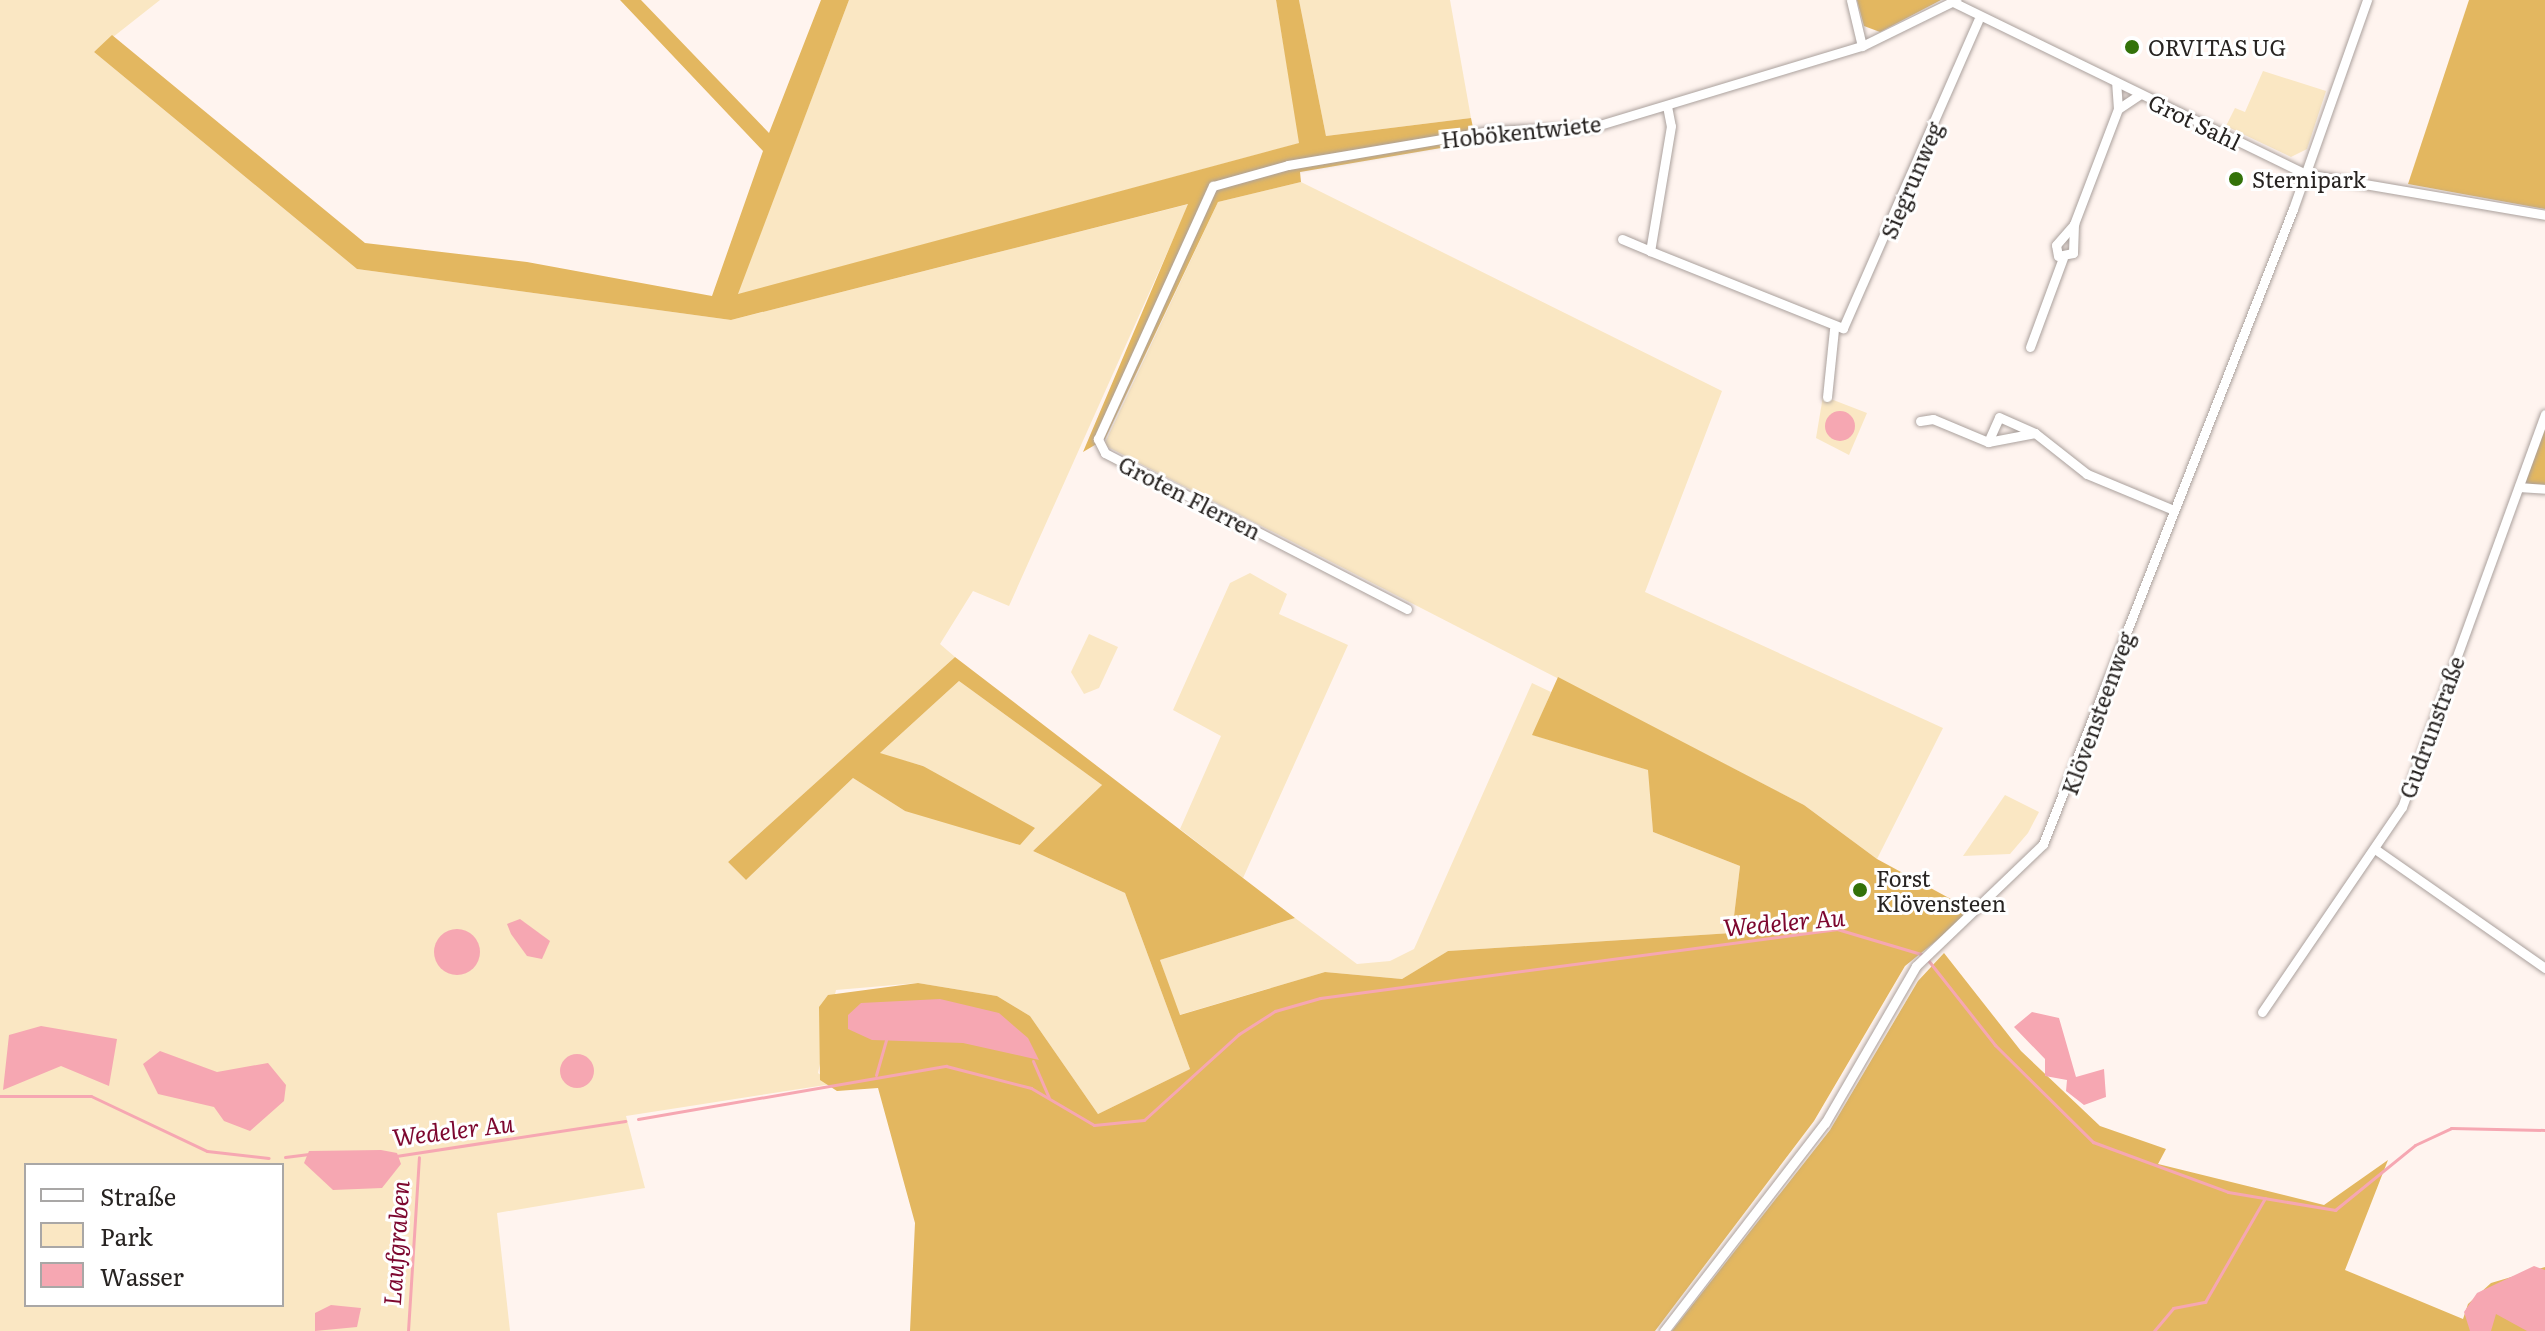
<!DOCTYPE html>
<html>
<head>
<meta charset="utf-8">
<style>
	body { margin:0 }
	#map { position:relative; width:2545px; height:1331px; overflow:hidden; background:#fff4ef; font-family:Literata,serif }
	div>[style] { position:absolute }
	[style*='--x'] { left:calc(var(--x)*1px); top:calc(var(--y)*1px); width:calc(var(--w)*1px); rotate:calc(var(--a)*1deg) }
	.green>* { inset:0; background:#fae7c3 }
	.forest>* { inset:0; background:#e3b760 }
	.water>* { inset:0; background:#f6a7b2 }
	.round { border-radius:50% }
	.stream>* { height:3px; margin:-1.5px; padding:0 1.5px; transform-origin:1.5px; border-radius:1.5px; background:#f6a7b2 }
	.roads { filter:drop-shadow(0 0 2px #aba19d) drop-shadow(0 0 2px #aba19d) }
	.street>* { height:9px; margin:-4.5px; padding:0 4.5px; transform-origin:4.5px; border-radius:4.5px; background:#fff }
	.dots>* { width:22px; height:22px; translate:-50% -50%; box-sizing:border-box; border:4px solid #fff; border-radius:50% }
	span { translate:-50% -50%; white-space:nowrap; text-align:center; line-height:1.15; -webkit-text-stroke:6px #fff; paint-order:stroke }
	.poi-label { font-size:22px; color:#272321 }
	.left { translate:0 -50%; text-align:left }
	.street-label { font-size:22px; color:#272321 }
	.water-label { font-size:24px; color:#7d072f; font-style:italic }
	.legend { position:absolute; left:24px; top:1163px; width:260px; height:144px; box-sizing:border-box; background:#fff; border:2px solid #a9a7a6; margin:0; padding:10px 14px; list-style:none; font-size:24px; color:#272321 }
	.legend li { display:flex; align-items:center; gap:16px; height:40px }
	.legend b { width:40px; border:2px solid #a9a7a6 }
</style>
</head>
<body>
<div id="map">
	<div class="green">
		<i style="clip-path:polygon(evenodd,0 0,160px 0,94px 52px,357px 269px,731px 320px,1189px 204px,1009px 606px,973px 591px,940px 644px,955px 657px,728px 862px,746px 880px,853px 778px,905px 811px,924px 766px,879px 754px,959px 681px,1102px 785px,1033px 851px,1125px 893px,1190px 1069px,1098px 1114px,1030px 1016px,997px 996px,918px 983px,836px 990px,818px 1073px,832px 1084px,626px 1116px,645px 1188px,497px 1213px,510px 1331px,0 1331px,0 0,26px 1165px,282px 1165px,282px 1305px,26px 1305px,26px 1165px)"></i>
		<i style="clip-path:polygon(849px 0,1276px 0,1300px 143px,737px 295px)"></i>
		<i style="clip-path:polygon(1299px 0,1450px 0,1471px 118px,1326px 136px)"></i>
		<i style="clip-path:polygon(2263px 71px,2326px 91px,2307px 149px,2291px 157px,2226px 126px,2235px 108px,2245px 112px)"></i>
		<i style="clip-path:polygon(1301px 182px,1722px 391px,1645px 592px,1943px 728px,1877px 859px,1804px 805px,1104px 445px,1218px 202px)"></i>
		<i style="clip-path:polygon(1823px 396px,1867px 413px,1849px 455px,1816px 438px)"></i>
		<i style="clip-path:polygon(1250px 573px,1287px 594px,1279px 614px,1348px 645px,1243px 878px,1180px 829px,1221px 736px,1173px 710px,1230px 583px)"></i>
		<i style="clip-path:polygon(1089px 634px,1118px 647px,1099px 688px,1084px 694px,1071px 672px)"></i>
		<i style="clip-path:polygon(1532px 683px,1551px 692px,1533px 735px,1649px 770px,1653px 832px,1740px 866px,1732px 933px,1448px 951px,1402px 979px,1325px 972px,1179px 1015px,1160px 960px,1295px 918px,1357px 964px,1390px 961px,1414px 949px)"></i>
		<i style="clip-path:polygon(2005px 795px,2039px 812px,2028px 833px,2010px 854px,1963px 856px)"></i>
	</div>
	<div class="forest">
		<i style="clip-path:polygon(620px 0,641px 0,769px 133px,821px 0,849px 0,738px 294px,1299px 143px,1276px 0,1299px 0,1326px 136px,1471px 118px,1476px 142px,1300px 172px,1301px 182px,1218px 202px,1105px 439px,1083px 452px,1188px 204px,731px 320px,357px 269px,94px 52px,112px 35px,365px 243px,527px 262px,712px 296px,763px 151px)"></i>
		<i style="clip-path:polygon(1857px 0,1941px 0,1880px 32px,1864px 26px)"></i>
		<i style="clip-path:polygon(2469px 0,2545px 0,2545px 209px,2408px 184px)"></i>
		<i style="clip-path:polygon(2545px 414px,2545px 489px,2519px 487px)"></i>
		<i style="clip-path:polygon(955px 657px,1295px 918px,1160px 960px,1180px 1015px,1325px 972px,1402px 979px,1448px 951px,1732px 933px,1740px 866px,1653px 832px,1648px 770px,1532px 735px,1558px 677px,1804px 805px,1877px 859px,1973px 911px,1905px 966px,1814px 1121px,1655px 1331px,910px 1331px,915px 1223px,878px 1088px,837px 1091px,820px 1080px,819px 1007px,828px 995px,918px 983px,997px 996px,1030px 1016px,1098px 1114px,1190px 1069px,1125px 893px,1033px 851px,1102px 785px,959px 681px,880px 753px,923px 766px,1035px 828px,1020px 845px,905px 811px,853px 778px,746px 880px,728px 862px)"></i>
		<i style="clip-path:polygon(1944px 953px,2021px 1051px,2100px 1126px,2166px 1149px,2158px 1164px,2324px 1205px,2388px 1160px,2345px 1270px,2463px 1319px,2468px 1304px,2491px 1283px,2545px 1267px,2545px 1331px,1672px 1331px,1830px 1130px,1918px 981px)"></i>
	</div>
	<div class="water">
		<i class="round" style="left:1825px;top:411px;width:30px;height:30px"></i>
		<i style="clip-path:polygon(520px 919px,550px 941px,542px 959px,527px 956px,511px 934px,507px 924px)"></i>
		<i class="round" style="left:434px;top:929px;width:46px;height:46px"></i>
		<i style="clip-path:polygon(940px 999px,999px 1013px,1028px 1038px,1039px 1060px,963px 1043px,872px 1040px,848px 1029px,848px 1015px,861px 1003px)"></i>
		<i style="clip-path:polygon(2032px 1012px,2059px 1018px,2076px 1077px,2104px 1069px,2106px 1097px,2084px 1105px,2066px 1091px,2067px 1080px,2045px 1076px,2045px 1059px,2014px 1027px)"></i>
		<i style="clip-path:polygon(41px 1026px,117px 1039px,109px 1086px,61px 1066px,3px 1090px,9px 1035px)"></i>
		<i style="clip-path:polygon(160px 1051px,217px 1072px,268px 1063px,286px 1085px,284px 1101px,250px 1131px,224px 1121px,214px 1107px,158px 1094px,143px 1064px)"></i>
		<i class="round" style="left:560px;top:1054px;width:34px;height:34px"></i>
		<i style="clip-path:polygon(381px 1150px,397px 1153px,401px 1164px,382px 1188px,333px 1190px,304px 1163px,309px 1151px)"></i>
		<i style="clip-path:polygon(2534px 1266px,2545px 1270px,2545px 1331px,2527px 1331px,2496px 1314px,2491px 1331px,2470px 1331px,2464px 1312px,2477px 1293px)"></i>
		<i style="clip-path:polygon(331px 1305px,361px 1308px,357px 1327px,315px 1331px,315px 1313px)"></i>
	</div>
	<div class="stream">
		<i style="--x:1033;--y:1061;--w:40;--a:66.6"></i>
		<i style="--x:876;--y:1075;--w:37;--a:-74"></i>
		<i style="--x:0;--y:1096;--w:91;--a:0"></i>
		<i style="--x:91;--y:1096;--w:128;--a:25.4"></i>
		<i style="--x:207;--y:1151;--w:62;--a:6.4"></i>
		<i style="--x:638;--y:1119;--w:313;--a:-9.8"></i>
		<i style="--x:946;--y:1066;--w:88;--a:14.5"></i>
		<i style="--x:1031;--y:1088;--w:73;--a:30.4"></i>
		<i style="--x:1094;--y:1125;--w:50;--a:-5.7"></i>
		<i style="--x:1144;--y:1120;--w:128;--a:-42.2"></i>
		<i style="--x:1239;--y:1034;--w:43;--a:-32.6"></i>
		<i style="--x:1275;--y:1011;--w:47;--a:-16.1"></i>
		<i style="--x:1320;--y:998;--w:522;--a:-7.6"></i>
		<i style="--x:1837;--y:929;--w:91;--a:16.6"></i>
		<i style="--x:1924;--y:955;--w:115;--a:51.7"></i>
		<i style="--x:1995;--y:1045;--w:138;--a:44.7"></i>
		<i style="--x:2093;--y:1142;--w:144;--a:20.3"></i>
		<i style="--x:2228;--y:1192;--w:109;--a:9.5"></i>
		<i style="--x:2335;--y:1210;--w:103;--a:-39.1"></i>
		<i style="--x:2415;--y:1145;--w:40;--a:-25"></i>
		<i style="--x:2451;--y:1128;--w:94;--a:1.2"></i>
		<i style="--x:396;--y:1156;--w:232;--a:-8.7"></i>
		<i style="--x:285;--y:1157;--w:24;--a:-7"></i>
		<i style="--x:408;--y:1331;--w:174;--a:-86.4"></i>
		<i style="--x:2154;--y:1331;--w:30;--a:-50"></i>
		<i style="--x:2173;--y:1308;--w:33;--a:-11"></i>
		<i style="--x:2205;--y:1302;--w:120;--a:-60"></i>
	</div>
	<div class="roads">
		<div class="street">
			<i style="--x:1851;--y:0;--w:47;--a:76.6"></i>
			<i style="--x:1953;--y:2;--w:393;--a:26"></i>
			<i style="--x:2306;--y:174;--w:242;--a:9.7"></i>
			<i style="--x:1667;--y:106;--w:20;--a:79"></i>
			<i style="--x:1671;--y:126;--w:127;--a:99.5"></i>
			<i style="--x:1650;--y:251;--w:208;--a:21.8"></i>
			<i style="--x:1843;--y:328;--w:336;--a:-66.3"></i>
			<i style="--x:2118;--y:109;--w:27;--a:-34"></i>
			<i style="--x:2074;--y:224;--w:29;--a:92"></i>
			<i style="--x:2073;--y:253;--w:15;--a:169"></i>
			<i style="--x:2058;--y:256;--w:11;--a:-100"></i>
			<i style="--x:2056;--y:245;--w:28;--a:-49"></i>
			<i style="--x:2074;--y:224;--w:123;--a:-69.1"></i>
			<i style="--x:2118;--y:109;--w:27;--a:-94"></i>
			<i style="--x:1622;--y:239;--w:30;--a:23"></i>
			<i style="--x:2030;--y:347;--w:95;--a:-69.7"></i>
			<i style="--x:1827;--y:397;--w:68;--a:-84.1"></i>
			<i style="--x:1999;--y:417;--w:39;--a:24"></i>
			<i style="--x:2035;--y:433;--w:48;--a:169.2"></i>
			<i style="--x:1988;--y:442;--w:27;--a:-66"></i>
			<i style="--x:1920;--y:421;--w:13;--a:-9"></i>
			<i style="--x:1933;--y:419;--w:60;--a:22.7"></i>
			<i style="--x:2035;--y:433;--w:66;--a:38.3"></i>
			<i style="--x:2087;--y:474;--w:91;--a:22.6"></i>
			<i style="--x:2519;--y:487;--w:26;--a:4"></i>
			<i style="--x:1407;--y:609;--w:340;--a:-152.7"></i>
			<i style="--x:1105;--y:453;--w:16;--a:-117"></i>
			<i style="--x:1098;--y:439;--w:278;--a:-65.6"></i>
			<i style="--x:1213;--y:186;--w:78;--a:-15.6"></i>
			<i style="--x:1288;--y:165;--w:203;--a:-9.6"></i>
			<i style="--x:1488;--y:131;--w:105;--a:-2.2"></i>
			<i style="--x:1593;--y:127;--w:281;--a:-16.8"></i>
			<i style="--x:1862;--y:46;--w:105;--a:-26.1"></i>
			<i style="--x:2375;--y:849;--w:208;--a:35"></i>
			<i style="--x:2262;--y:1012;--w:248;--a:-55.7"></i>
			<i style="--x:2402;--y:807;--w:418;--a:-70"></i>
			<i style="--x:1664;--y:1331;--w:263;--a:-52.3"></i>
			<i style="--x:1825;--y:1123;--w:181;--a:-59.9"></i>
			<i style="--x:1916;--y:966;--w:176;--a:-43.8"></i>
			<i style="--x:2043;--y:844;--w:682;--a:-68.51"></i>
			<i style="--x:2293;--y:209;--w:222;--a:-70.5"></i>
		</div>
	</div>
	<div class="dots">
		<i style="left:2132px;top:47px;background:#337209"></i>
		<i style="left:2236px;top:179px;background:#337209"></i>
		<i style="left:1860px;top:890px;background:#337209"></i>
	</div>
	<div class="poi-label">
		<span class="left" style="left:2148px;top:47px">ORVITAS UG</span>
		<span class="left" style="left:2252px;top:179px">Sternipark</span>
		<span class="left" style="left:1876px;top:890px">Forst<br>Klövensteen</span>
	</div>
	<div class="street-label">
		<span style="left:2195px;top:121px;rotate:26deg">Grot Sahl</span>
		<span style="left:1521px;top:131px;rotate:-6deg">Hobökentwiete</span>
		<span style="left:1911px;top:180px;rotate:-67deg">Siegrunweg</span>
		<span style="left:1190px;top:497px;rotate:27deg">Groten Flerren</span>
		<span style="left:2097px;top:713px;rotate:-70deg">Klövensteenweg</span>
		<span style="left:2431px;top:727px;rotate:-70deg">Gudrunstraße</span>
	</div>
	<div class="water-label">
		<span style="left:1784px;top:921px;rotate:-5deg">Wedeler Au</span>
		<span style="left:453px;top:1129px;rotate:-7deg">Wedeler Au</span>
		<span style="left:395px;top:1243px;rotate:-86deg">Laufgraben</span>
	</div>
	<ul class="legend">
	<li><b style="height:10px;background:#fff"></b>Straße</li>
	<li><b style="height:22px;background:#fae7c3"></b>Park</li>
	<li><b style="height:22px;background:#f6a7b2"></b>Wasser</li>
	</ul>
</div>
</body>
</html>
